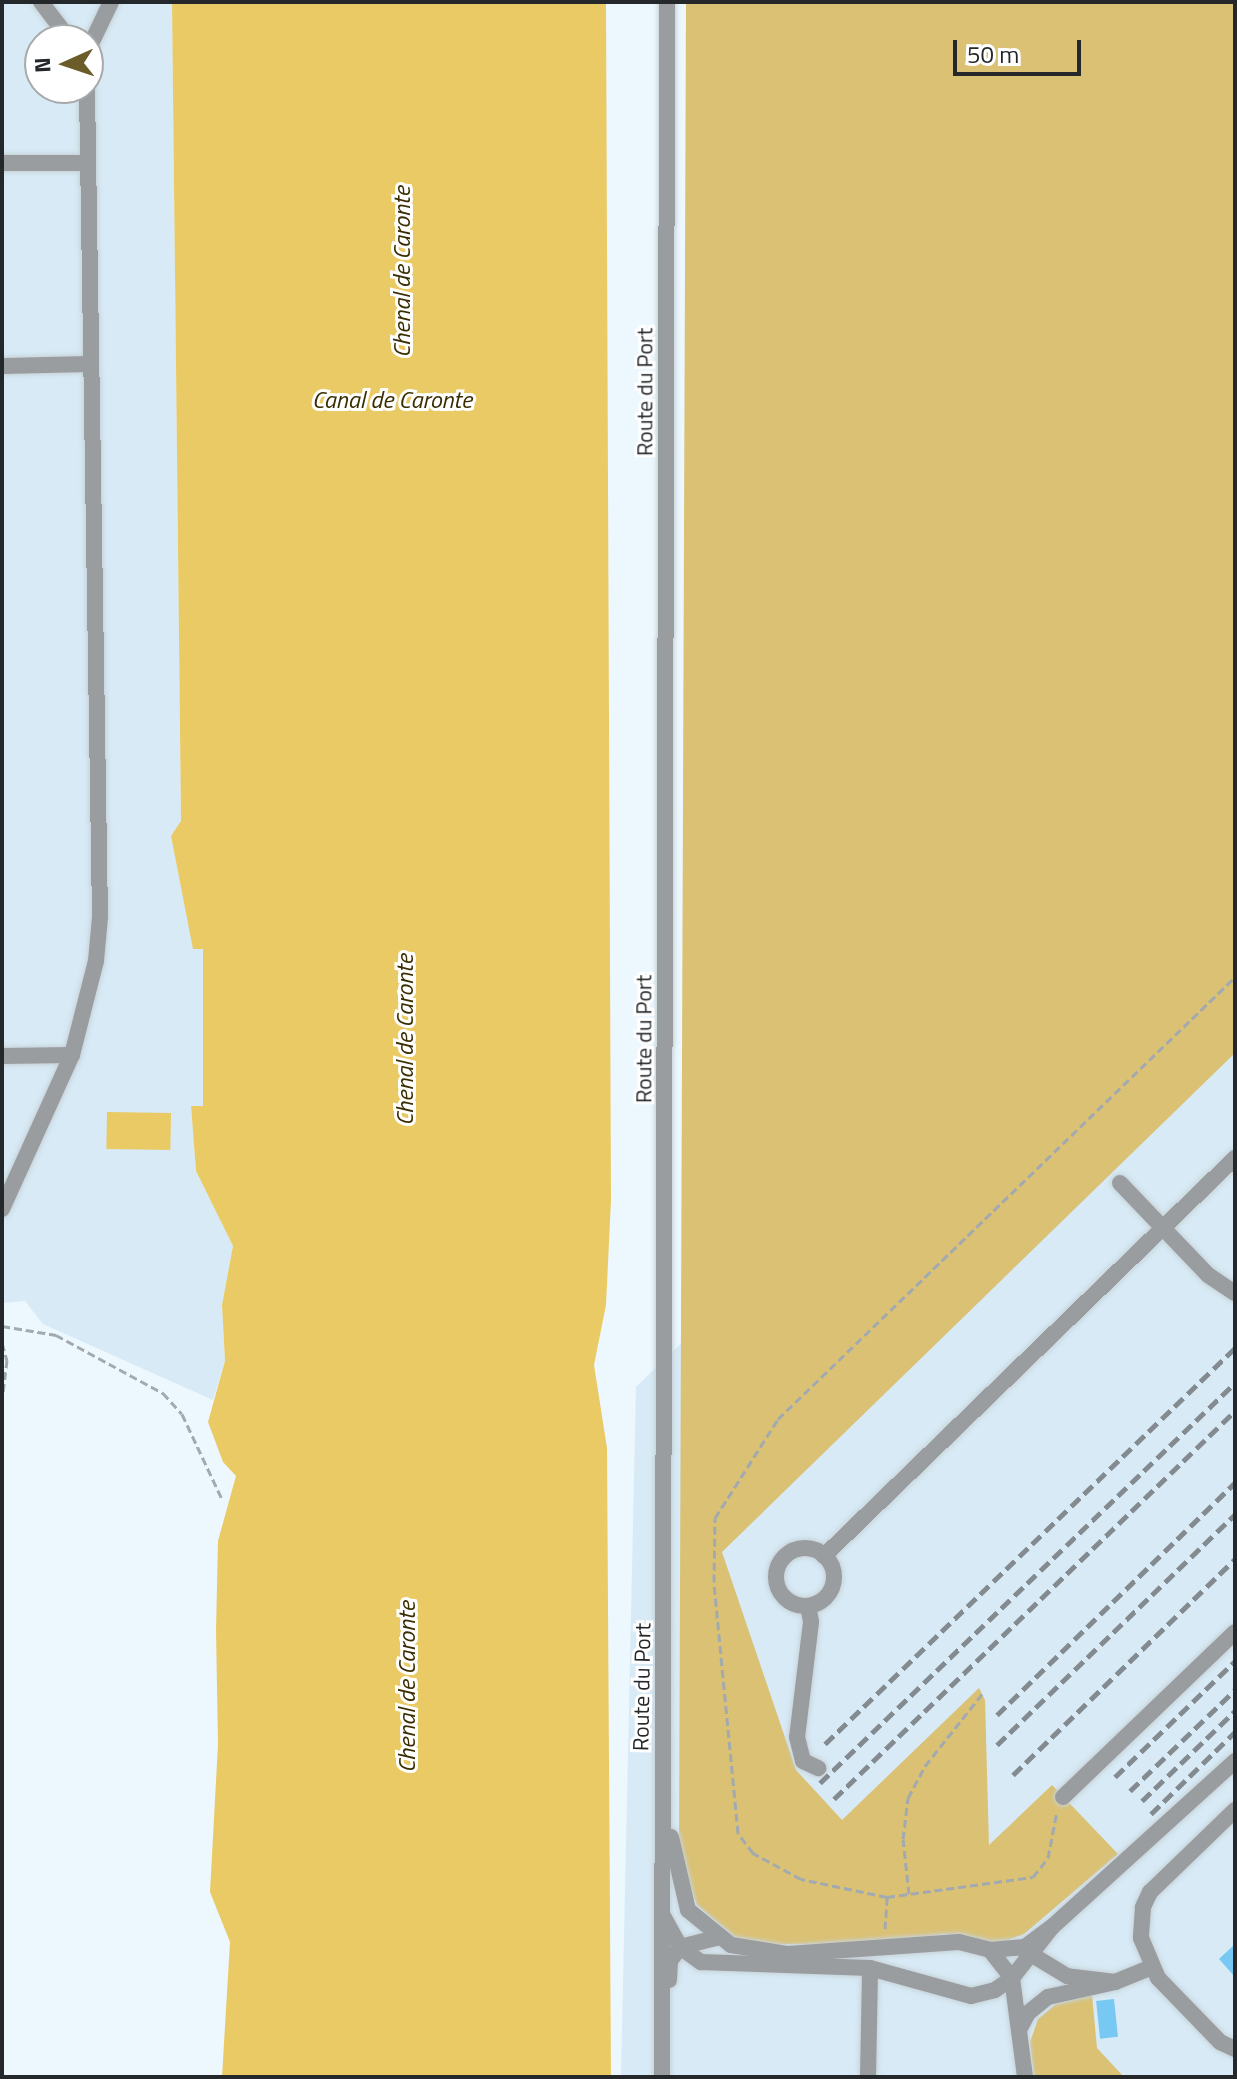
<!DOCTYPE html>
<html>
<head>
<meta charset="utf-8">
<style>
	body { margin:0 }
	#map { position:relative; width:1237px; height:2079px; overflow:hidden; background:#ecf7fe; font-family:"Titillium Web",sans-serif }
	div>[style] { position:absolute }
	[style*='--x'] { left:calc(var(--x)*1px); top:calc(var(--y)*1px); width:calc(var(--w)*1px); rotate:calc(var(--a)*1deg) }
	.built>* { inset:0; background:#d7eaf5 }
	.green>* { inset:0; background:#dac174 }
	.water>* { inset:0; background:#eaca65; transform-origin:0 0 }
	.building>* { inset:0; background:#78c8f4; transform-origin:0 0 }
	.path>* { height:3px; margin-top:-1.5px; transform-origin:0; background:repeating-linear-gradient(90deg,#a2aab0 0 8px,transparent 0 12px) }
	.roads { filter:drop-shadow(0 0 2px #c8d2d8) drop-shadow(0 0 2px #c8d2d8) }
	.minor>* { height:16px; margin:-8px; padding:0 8px; transform-origin:8px; border-radius:8px; background:#999da0 }
	.minor>.ring { margin:-8px; padding:0; box-sizing:content-box; background:none; border:16px solid #999da0; border-radius:50% }
	.rail>* { height:5px; margin-top:-2.5px; transform-origin:0; background:repeating-linear-gradient(90deg,#848b90 0 12px,transparent 0 18px) }
	span { translate:-50% -50%; white-space:nowrap; text-align:center; line-height:1.15; -webkit-text-stroke:6px #fff; paint-order:stroke }
	.street-label { font-size:22px; color:#24282b }
	.water-label { font-size:24px; color:#3a2d00; font-style:italic }
	.frame { position:absolute; inset:0; border:4px solid #24282b; pointer-events:none }
	.north { position:absolute; left:24px; top:24px; width:80px; height:80px; box-sizing:border-box; background:#fff; border:2px solid #a7a9aa; border-radius:50%; rotate:267deg; font-size:22px; font-weight:700; line-height:32px; text-align:center; color:#24282b }
	.north::after { content:''; display:block; margin:auto; width:28px; height:36px; background:#6b5c29; clip-path:polygon(50% 0,100% 100%,50% 72%,0 100%) }
	.scale { position:absolute; left:953px; top:40px; width:128px; height:36px; box-sizing:border-box; border:4px solid #24282b; border-top:0; padding-left:10px; font-size:24px; line-height:28px; white-space:nowrap; color:#24282b; -webkit-text-stroke:6px #fff; paint-order:stroke }
</style>
</head>
<body>
<div id="map">
	<div class="built">
		<i style="clip-path:polygon(evenodd,2px 2px,172px 2px,181px 822px,171px 836px,194px 949px,203px 949px,203px 1106px,191px 1106px,196px 1171px,233px 1246px,222px 1305px,225px 1361px,213px 1400px,43px 1324px,25px 1301px,2px 1303px,2px 2px,40px 40px,88px 40px,88px 88px,40px 88px,40px 40px)"></i>
		<i style="clip-path:polygon(1235px 809px,1235px 2077px,621px 2077px,636px 1387px)"></i>
	</div>
	<div class="green">
		<i style="clip-path:polygon(686px 2px,1235px 2px,1235px 1053px,722px 1552px,796px 1770px,842px 1820px,979px 1688px,985px 1700px,989px 1845px,1052px 1785px,1118px 1854px,1024px 1934px,999px 1943px,946px 1934px,857px 1945px,764px 1944px,736px 1938px,697px 1905px,679px 1856px)"></i>
		<i style="clip-path:polygon(1092px 1995px,1097px 2048px,1124px 2077px,1034px 2077px,1030px 2042px,1038px 2019px,1056px 2004px)"></i>
	</div>
	<div class="water">
		<i style="clip-path:polygon(172px 2px,606px 2px,611px 1200px,606px 1305px,594px 1365px,607px 1448px,611px 2077px,222px 2077px,230px 1942px,210px 1892px,218px 1744px,216px 1630px,218px 1541px,236px 1476px,223px 1462px,208px 1422px,225px 1361px,222px 1305px,233px 1246px,196px 1171px,191px 1106px,203px 1106px,203px 949px,193px 949px,171px 836px,181px 821px)"></i>
		<i style="left:107px;top:1112px;width:64px;height:37px;rotate:1deg"></i>
	</div>
	<div class="building">
		<i style="clip-path:polygon(1235px 1944px,1235px 1977px,1219px 1959px)"></i>
		<i style="left:1114px;top:1999px;width:38px;height:18px;rotate:84deg"></i>
	</div>
	<div class="path">
		<i style="--x:2;--y:1326;--w:55;--a:9.5"></i>
		<i style="--x:56;--y:1335;--w:122;--a:28.5"></i>
		<i style="--x:163;--y:1393;--w:28;--a:48"></i>
		<i style="--x:182;--y:1414;--w:96;--a:64.8"></i>
		<i style="--x:2;--y:1343;--w:18;--a:74"></i>
		<i style="--x:7;--y:1360;--w:38;--a:97"></i>
		<i style="--x:909;--y:1894;--w:55;--a:-96.2"></i>
		<i style="--x:903;--y:1839;--w:41;--a:-83"></i>
		<i style="--x:908;--y:1798;--w:36;--a:-62"></i>
		<i style="--x:925;--y:1766;--w:92;--a:-51.6"></i>
		<i style="--x:887;--y:1897;--w:88;--a:-168.2"></i>
		<i style="--x:801;--y:1879;--w:55;--a:-151.6"></i>
		<i style="--x:753;--y:1853;--w:25;--a:-127"></i>
		<i style="--x:738;--y:1833;--w:252;--a:-95.5"></i>
		<i style="--x:714;--y:1582;--w:64;--a:-89.1"></i>
		<i style="--x:715;--y:1518;--w:117;--a:-57.5"></i>
		<i style="--x:778;--y:1419;--w:636;--a:-44.04"></i>
		<i style="--x:885;--y:1929;--w:32;--a:-86"></i>
		<i style="--x:887;--y:1897;--w:147;--a:-7.8"></i>
		<i style="--x:1033;--y:1877;--w:24;--a:-52"></i>
		<i style="--x:1048;--y:1858;--w:48;--a:-79.2"></i>
	</div>
	<div class="roads">
		<div class="minor">
			<i style="--x:41;--y:2;--w:48;--a:52.7"></i>
			<i style="--x:88;--y:50;--w:53;--a:-64.4"></i>
			<i style="--x:2;--y:163;--w:86;--a:0"></i>
			<i style="--x:2;--y:366;--w:89;--a:-1.3"></i>
			<i style="--x:2;--y:1056;--w:70;--a:-0.8"></i>
			<i style="--x:1120;--y:1183;--w:127;--a:46.3"></i>
			<i style="--x:1208;--y:1275;--w:32;--a:34"></i>
			<i style="--x:2;--y:1209;--w:169;--a:-65.6"></i>
			<i style="--x:72;--y:1055;--w:97;--a:-75.7"></i>
			<i style="--x:96;--y:961;--w:44;--a:-84.8"></i>
			<i style="--x:100;--y:917;--w:829;--a:-90.9"></i>
			<i class="ring" style="left:776px;top:1548px;width:42px;height:42px"></i>
			<i style="--x:824;--y:1556;--w:572;--a:-44.08"></i>
			<i style="--x:808;--y:1606;--w:16;--a:79"></i>
			<i style="--x:811;--y:1622;--w:116;--a:96.9"></i>
			<i style="--x:797;--y:1737;--w:25;--a:76"></i>
			<i style="--x:803;--y:1761;--w:17;--a:25"></i>
			<i style="--x:1063;--y:1797;--w:238;--a:-43.8"></i>
			<i style="--x:1235;--y:1810;--w:118;--a:136"></i>
			<i style="--x:1150;--y:1892;--w:17;--a:115"></i>
			<i style="--x:1143;--y:1907;--w:31;--a:94"></i>
			<i style="--x:1141;--y:1938;--w:43;--a:67"></i>
			<i style="--x:1158;--y:1978;--w:89;--a:45.9"></i>
			<i style="--x:1220;--y:2042;--w:17;--a:25"></i>
			<i style="--x:671;--y:1837;--w:75;--a:76.9"></i>
			<i style="--x:688;--y:1910;--w:55;--a:39.1"></i>
			<i style="--x:731;--y:1945;--w:58;--a:9"></i>
			<i style="--x:788;--y:1954;--w:171;--a:-4"></i>
			<i style="--x:959;--y:1942;--w:32;--a:14"></i>
			<i style="--x:990;--y:1950;--w:36;--a:52"></i>
			<i style="--x:1012;--y:1978;--w:100;--a:82.5"></i>
			<i style="--x:663;--y:1916;--w:35;--a:61"></i>
			<i style="--x:680;--y:1947;--w:26;--a:36"></i>
			<i style="--x:701;--y:1962;--w:169;--a:2"></i>
			<i style="--x:870;--y:1968;--w:105;--a:15.5"></i>
			<i style="--x:971;--y:1996;--w:25;--a:-14"></i>
			<i style="--x:995;--y:1990;--w:21;--a:-35"></i>
			<i style="--x:1012;--y:1978;--w:65;--a:-51.9"></i>
			<i style="--x:990;--y:1950;--w:35;--a:-5"></i>
			<i style="--x:1025;--y:1947;--w:34;--a:-37"></i>
			<i style="--x:1052;--y:1927;--w:247;--a:-42.2"></i>
			<i style="--x:669;--y:1980;--w:19;--a:-87"></i>
			<i style="--x:670;--y:1961;--w:17;--a:-54"></i>
			<i style="--x:680;--y:1947;--w:38;--a:-14"></i>
			<i style="--x:1115;--y:1982;--w:38;--a:-22"></i>
			<i style="--x:1020;--y:2028;--w:17;--a:-62"></i>
			<i style="--x:1028;--y:2013;--w:26;--a:-39"></i>
			<i style="--x:1048;--y:1997;--w:69;--a:-12.6"></i>
			<i style="--x:1115;--y:1982;--w:48;--a:-172.9"></i>
			<i style="--x:1067;--y:1976;--w:50;--a:-148.8"></i>
			<i style="--x:662;--y:2077;--w:2075;--a:-89.86"></i>
			<i style="--x:868;--y:2077;--w:109;--a:-88.9"></i>
		</div>
	</div>
	<div class="rail">
		<i style="--x:997;--y:1715;--w:332;--a:-44.3"></i>
		<i style="--x:825;--y:1744;--w:570;--a:-44"></i>
		<i style="--x:997;--y:1745;--w:332;--a:-44.1"></i>
		<i style="--x:1013;--y:1775;--w:310;--a:-44.2"></i>
		<i style="--x:1115;--y:1777;--w:167;--a:-44"></i>
		<i style="--x:820;--y:1783;--w:576;--a:-43.95"></i>
		<i style="--x:1130;--y:1791;--w:146;--a:-43.9"></i>
		<i style="--x:834;--y:1799;--w:558;--a:-44.06"></i>
		<i style="--x:1142;--y:1801;--w:129;--a:-44.1"></i>
		<i style="--x:1151;--y:1814;--w:117;--a:-44.3"></i>
	</div>
	<div class="street-label">
		<span style="left:645px;top:392px;rotate:-90deg">Route du Port</span>
		<span style="left:644px;top:1039px;rotate:-90deg">Route du Port</span>
		<span style="left:642px;top:1687px;rotate:-89deg">Route du Port</span>
	</div>
	<div class="water-label">
		<span style="left:402px;top:272px;rotate:-90deg">Chenal de Caronte</span>
		<span style="left:392px;top:400px">Canal de Caronte</span>
		<span style="left:405px;top:1040px;rotate:-90deg">Chenal de Caronte</span>
		<span style="left:407px;top:1687px;rotate:-90deg">Chenal de Caronte</span>
	</div>
	<div class="frame"></div>
	<div class="north">N</div>
	<div class="scale">50 m</div>
</div>
</body>
</html>
